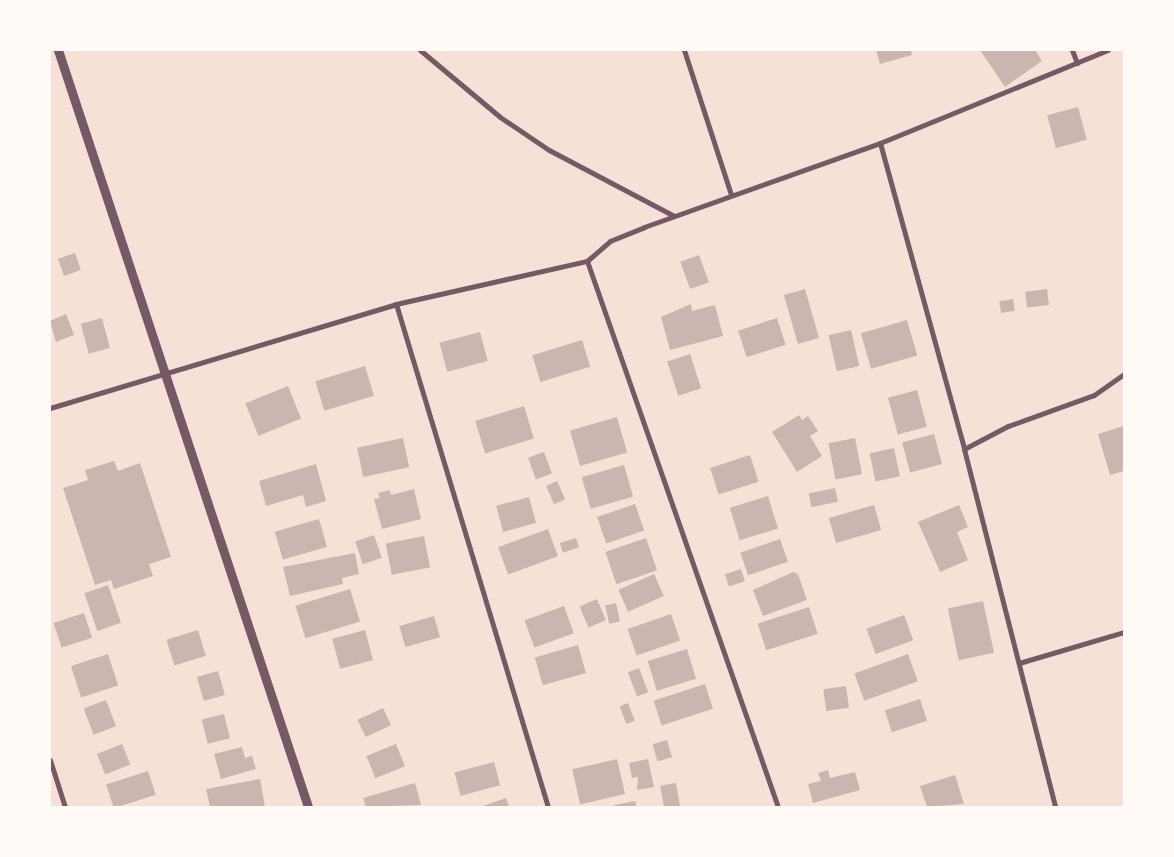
<!DOCTYPE html>
<html>
<head>
<meta charset="utf-8">
<style>
	body { margin:0 }
	#map { position:relative; width:1174px; height:857px; overflow:hidden; background:#f7e1d7; font-family:Signika,sans-serif }
	div>[style] { position:absolute }
	[style*='--x'] { left:calc(var(--x)*1px); top:calc(var(--y)*1px); width:calc(var(--w)*1px); rotate:calc(var(--a)*1deg) }
	.building>* { inset:0; background:#ccb4b1; transform-origin:0 0 }
	.minor>* { height:5px; margin:-2.5px; padding:0 2.5px; transform-origin:2.5px; border-radius:2.5px; background:#755966 }
	.tertiary>* { height:9px; margin:-4.5px; padding:0 4.5px; transform-origin:4.5px; border-radius:4.5px; background:#755966 }
	span { translate:-50% -50%; white-space:nowrap; text-align:center; line-height:1.15; -webkit-text-stroke:4px #fffaf5; paint-order:stroke }
	.frame { position:absolute; inset:0; border:51px solid #fffaf5; pointer-events:none }
</style>
</head>
<body>
<div id="map">
	<div class="building">
		<i style="clip-path:polygon(876px 50px,911px 50px,912px 55px,880px 64px)"></i>
		<i style="clip-path:polygon(980px 50px,1035px 50px,1042px 61px,1005px 87px)"></i>
		<i style="left:1078px;top:107px;width:34px;height:32px;rotate:75deg"></i>
		<i style="left:75px;top:253px;width:18px;height:18px;rotate:71deg"></i>
		<i style="left:699px;top:255px;width:29px;height:20px;rotate:70deg"></i>
		<i style="left:805px;top:289px;width:51px;height:22px;rotate:74deg"></i>
		<i style="left:1047px;top:289px;width:16px;height:22px;rotate:83deg"></i>
		<i style="left:1013px;top:299px;width:12px;height:14px;rotate:81deg"></i>
		<i style="clip-path:polygon(691px 304px,692px 311px,715px 305px,723px 336px,670px 350px,661px 317px)"></i>
		<i style="clip-path:polygon(66px 314px,74px 335px,56px 342px,50px 321px)"></i>
		<i style="left:102px;top:318px;width:31px;height:22px;rotate:75deg"></i>
		<i style="left:777px;top:318px;width:28px;height:41px;rotate:72deg"></i>
		<i style="left:907px;top:320px;width:37px;height:48px;rotate:74deg"></i>
		<i style="left:851px;top:330px;width:37px;height:23px;rotate:77deg"></i>
		<i style="left:480px;top:332px;width:30px;height:42px;rotate:75deg"></i>
		<i style="left:582px;top:340px;width:28px;height:52px;rotate:73deg"></i>
		<i style="left:690px;top:354px;width:36px;height:24px;rotate:72deg"></i>
		<i style="left:365px;top:366px;width:31px;height:52px;rotate:73deg"></i>
		<i style="left:288px;top:386px;width:35px;height:46px;rotate:68deg"></i>
		<i style="left:917px;top:390px;width:38px;height:30px;rotate:75deg"></i>
		<i style="left:524px;top:406px;width:34px;height:51px;rotate:73deg"></i>
		<i style="clip-path:polygon(799px 415px,802px 420px,808px 416px,818px 431px,810px 436px,822px 456px,797px 472px,772px 432px)"></i>
		<i style="left:617px;top:417px;width:37px;height:49px;rotate:74deg"></i>
		<i style="clip-path:polygon(1124px 426px,1124px 471px,1110px 475px,1098px 434px)"></i>
		<i style="left:934px;top:434px;width:31px;height:33px;rotate:75deg"></i>
		<i style="left:403px;top:438px;width:30px;height:47px;rotate:78deg"></i>
		<i style="left:855px;top:438px;width:37px;height:27px;rotate:79deg"></i>
		<i style="left:894px;top:448px;width:29px;height:25px;rotate:78deg"></i>
		<i style="left:544px;top:452px;width:23px;height:17px;rotate:70deg"></i>
		<i style="left:750px;top:455px;width:28px;height:42px;rotate:72deg"></i>
		<i style="clip-path:polygon(114px 461px,118px 471px,140px 463px,171px 557px,149px 564px,153px 576px,114px 589px,111px 580px,95px 585px,63px 488px,88px 480px,85px 470px)"></i>
		<i style="clip-path:polygon(316px 464px,326px 501px,306px 507px,303px 495px,266px 506px,259px 481px)"></i>
		<i style="left:624px;top:465px;width:33px;height:44px;rotate:74deg"></i>
		<i style="left:557px;top:481px;width:20px;height:12px;rotate:66deg"></i>
		<i style="left:835px;top:488px;width:14px;height:27px;rotate:78deg"></i>
		<i style="clip-path:polygon(414px 489px,421px 519px,382px 529px,374px 499px,380px 498px,378px 493px,390px 490px,391px 495px)"></i>
		<i style="left:768px;top:496px;width:34px;height:40px;rotate:73deg"></i>
		<i style="left:529px;top:497px;width:27px;height:34px;rotate:75deg"></i>
		<i style="left:635px;top:504px;width:28px;height:40px;rotate:71deg"></i>
		<i style="left:874px;top:505px;width:26px;height:47px;rotate:74deg"></i>
		<i style="clip-path:polygon(959px 505px,968px 527px,957px 532px,968px 560px,940px 572px,918px 522px)"></i>
		<i style="left:319px;top:519px;width:29px;height:46px;rotate:74deg"></i>
		<i style="left:548px;top:529px;width:29px;height:53px;rotate:70deg"></i>
		<i style="left:374px;top:535px;width:24px;height:20px;rotate:71deg"></i>
		<i style="left:424px;top:536px;width:32px;height:39px;rotate:79deg"></i>
		<i style="left:576px;top:538px;width:10px;height:17px;rotate:73deg"></i>
		<i style="left:646px;top:538px;width:34px;height:43px;rotate:71deg"></i>
		<i style="left:780px;top:539px;width:24px;height:42px;rotate:71deg"></i>
		<i style="clip-path:polygon(355px 553px,359px 574px,342px 578px,343px 584px,290px 596px,283px 567px)"></i>
		<i style="left:741px;top:569px;width:13px;height:17px;rotate:72deg"></i>
		<i style="clip-path:polygon(793px 572px,798px 574px,807px 600px,763px 616px,753px 590px)"></i>
		<i style="left:654px;top:574px;width:24px;height:39px;rotate:66deg"></i>
		<i style="left:108px;top:585px;width:40px;height:25px;rotate:71deg"></i>
		<i style="left:350px;top:589px;width:34px;height:57px;rotate:73deg"></i>
		<i style="left:597px;top:599px;width:23px;height:19px;rotate:67deg"></i>
		<i style="left:983px;top:601px;width:53px;height:36px;rotate:78deg"></i>
		<i style="left:616px;top:603px;width:19px;height:11px;rotate:78deg"></i>
		<i style="left:564px;top:606px;width:29px;height:42px;rotate:70deg"></i>
		<i style="left:809px;top:607px;width:28px;height:54px;rotate:72deg"></i>
		<i style="left:84px;top:613px;width:26px;height:32px;rotate:72deg"></i>
		<i style="left:671px;top:614px;width:28px;height:46px;rotate:71deg"></i>
		<i style="left:904px;top:615px;width:27px;height:40px;rotate:70deg"></i>
		<i style="left:434px;top:616px;width:22px;height:36px;rotate:74deg"></i>
		<i style="left:198px;top:630px;width:27px;height:33px;rotate:73deg"></i>
		<i style="left:365px;top:630px;width:31px;height:34px;rotate:75deg"></i>
		<i style="left:578px;top:645px;width:29px;height:45px;rotate:74deg"></i>
		<i style="left:687px;top:649px;width:31px;height:41px;rotate:73deg"></i>
		<i style="left:108px;top:654px;width:33px;height:39px;rotate:72deg"></i>
		<i style="left:908px;top:654px;width:29px;height:57px;rotate:70deg"></i>
		<i style="left:639px;top:668px;width:26px;height:12px;rotate:69deg"></i>
		<i style="left:218px;top:671px;width:25px;height:22px;rotate:74deg"></i>
		<i style="left:705px;top:684px;width:26px;height:54px;rotate:72deg"></i>
		<i style="left:846px;top:686px;width:22px;height:23px;rotate:82deg"></i>
		<i style="left:920px;top:699px;width:23px;height:37px;rotate:72deg"></i>
		<i style="left:106px;top:700px;width:28px;height:24px;rotate:69deg"></i>
		<i style="left:628px;top:703px;width:19px;height:9px;rotate:69deg"></i>
		<i style="left:383px;top:708px;width:19px;height:28px;rotate:65deg"></i>
		<i style="left:224px;top:714px;width:25px;height:23px;rotate:76deg"></i>
		<i style="left:667px;top:740px;width:18px;height:15px;rotate:74deg"></i>
		<i style="left:122px;top:744px;width:22px;height:27px;rotate:68deg"></i>
		<i style="left:396px;top:744px;width:24px;height:32px;rotate:68deg"></i>
		<i style="clip-path:polygon(242px 747px,245px 758px,252px 756px,256px 769px,221px 779px,214px 754px)"></i>
		<i style="left:617px;top:759px;width:36px;height:46px;rotate:77deg"></i>
		<i style="clip-path:polygon(648px 759px,654px 787px,637px 790px,638px 777px,632px 778px,629px 763px)"></i>
		<i style="left:494px;top:762px;width:24px;height:41px;rotate:75deg"></i>
		<i style="clip-path:polygon(828px 770px,830px 778px,855px 772px,860px 790px,813px 803px,808px 784px,821px 781px,818px 773px)"></i>
		<i style="left:148px;top:771px;width:25px;height:44px;rotate:72deg"></i>
		<i style="clip-path:polygon(955px 775px,964px 804px,927px 807px,920px 786px)"></i>
		<i style="clip-path:polygon(260px 779px,265px 807px,210px 807px,206px 789px)"></i>
		<i style="clip-path:polygon(415px 783px,421px 805px,366px 807px,363px 798px)"></i>
		<i style="left:676px;top:783px;width:23px;height:16px;rotate:80deg"></i>
		<i style="clip-path:polygon(506px 798px,509px 807px,480px 807px)"></i>
		<i style="clip-path:polygon(635px 801px,637px 807px,614px 807px,614px 805px)"></i>
	</div>
	<div class="minor">
		<i style="--x:420;--y:50;--w:104;--a:39.9"></i>
		<i style="--x:500;--y:117;--w:59;--a:34"></i>
		<i style="--x:549;--y:150;--w:141;--a:27.8"></i>
		<i style="--x:684;--y:50;--w:152;--a:72"></i>
		<i style="--x:1072;--y:50;--w:14;--a:69"></i>
		<i style="--x:880;--y:143;--w:246;--a:-22.2"></i>
		<i style="--x:587;--y:261;--w:578;--a:70.72"></i>
		<i style="--x:396;--y:304;--w:525;--a:73.19"></i>
		<i style="--x:50;--y:408;--w:361;--a:-16.7"></i>
		<i style="--x:396;--y:304;--w:196;--a:-12.7"></i>
		<i style="--x:587;--y:261;--w:30;--a:-41"></i>
		<i style="--x:610;--y:241;--w:37;--a:-22"></i>
		<i style="--x:644;--y:227;--w:251;--a:-19.6"></i>
		<i style="--x:880;--y:143;--w:317;--a:74.6"></i>
		<i style="--x:964;--y:449;--w:369;--a:75.7"></i>
		<i style="--x:964;--y:449;--w:50;--a:-27.6"></i>
		<i style="--x:1008;--y:426;--w:91;--a:-19.8"></i>
		<i style="--x:1094;--y:395;--w:37;--a:-35"></i>
		<i style="--x:1019;--y:663;--w:109;--a:-16.4"></i>
		<i style="--x:50;--y:760;--w:49;--a:72.3"></i>
	</div>
	<div class="tertiary">
		<i style="--x:58;--y:50;--w:797;--a:71.72"></i>
	</div>
	<div class="frame"></div>
</div>
</body>
</html>
